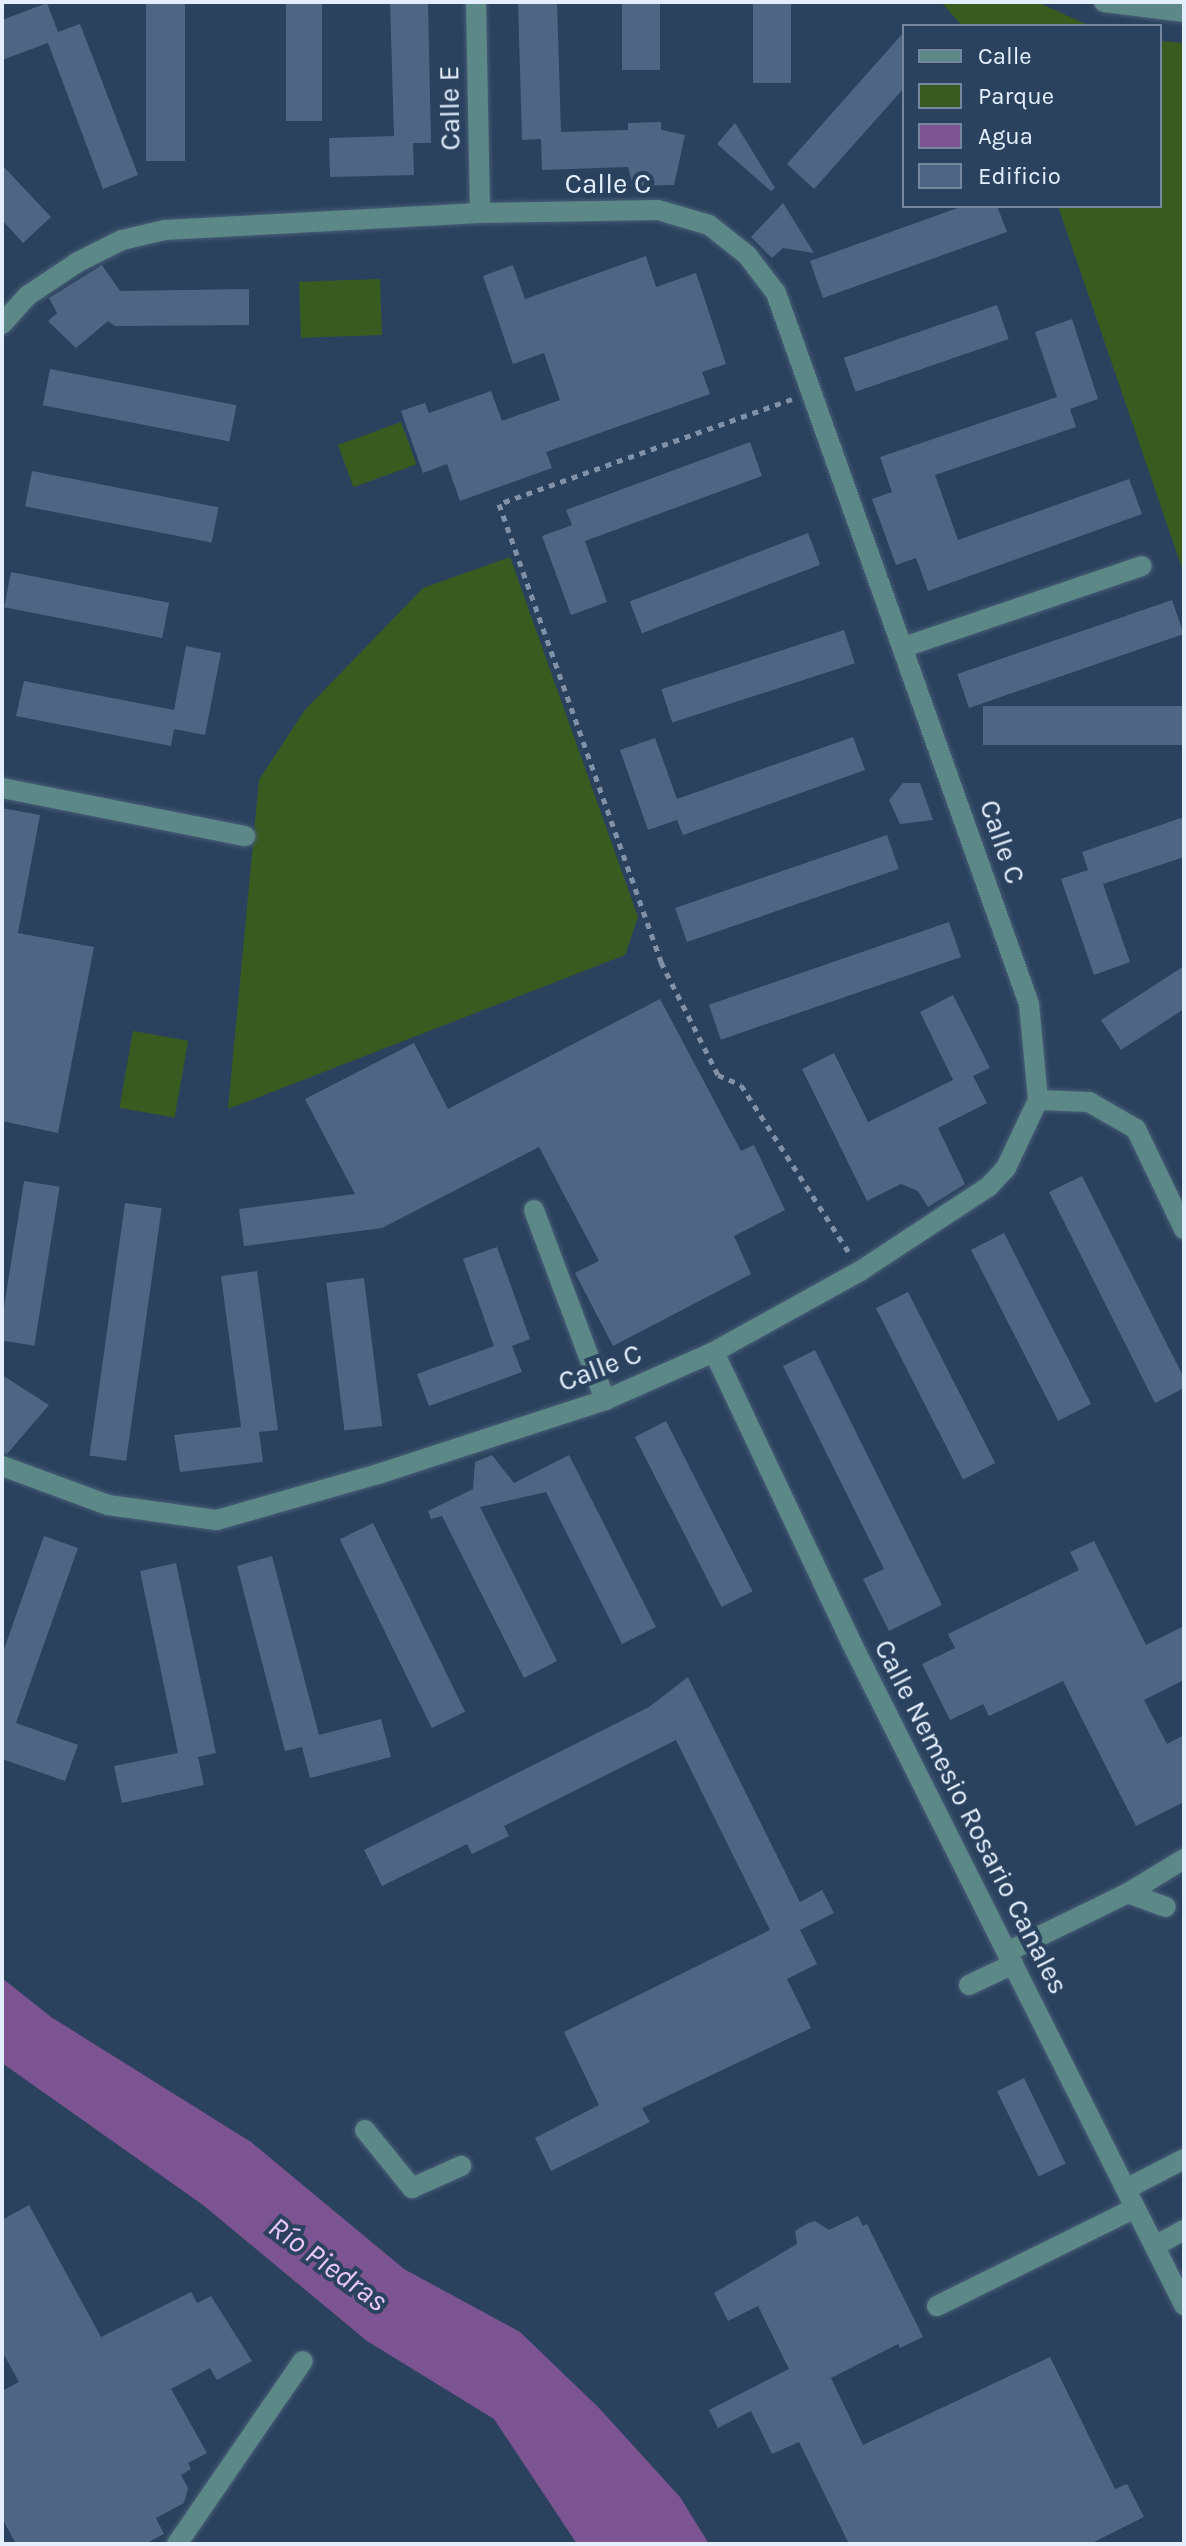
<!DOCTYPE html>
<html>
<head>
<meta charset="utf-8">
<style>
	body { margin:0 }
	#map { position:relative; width:1186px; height:2546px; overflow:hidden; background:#2b425e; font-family:Karla,sans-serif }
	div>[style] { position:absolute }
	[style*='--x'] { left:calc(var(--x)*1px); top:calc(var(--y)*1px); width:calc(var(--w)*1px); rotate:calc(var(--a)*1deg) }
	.green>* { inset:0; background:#3a5b20; transform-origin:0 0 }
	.water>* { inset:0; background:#7d5492 }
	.building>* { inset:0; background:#4e6684; transform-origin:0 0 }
	.path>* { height:5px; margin-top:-2.5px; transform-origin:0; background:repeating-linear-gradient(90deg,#8192a8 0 6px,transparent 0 12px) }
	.roads { filter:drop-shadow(0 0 2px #495e77) drop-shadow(0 0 2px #495e77) }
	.minor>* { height:20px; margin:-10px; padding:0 10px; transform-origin:10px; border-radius:10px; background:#5c8887 }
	span { translate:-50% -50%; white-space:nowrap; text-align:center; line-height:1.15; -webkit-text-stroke:8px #2b425e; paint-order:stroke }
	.street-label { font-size:28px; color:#e4effd }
	.water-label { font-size:30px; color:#e9c6fb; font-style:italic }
	.frame { position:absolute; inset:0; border:4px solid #e4effd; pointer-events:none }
	.legend { position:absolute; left:902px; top:24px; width:260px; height:184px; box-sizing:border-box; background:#2b425e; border:2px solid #75879e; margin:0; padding:10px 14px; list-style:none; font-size:24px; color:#e4effd }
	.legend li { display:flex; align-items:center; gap:16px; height:40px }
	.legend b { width:40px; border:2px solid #75879e }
</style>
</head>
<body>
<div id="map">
	<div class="green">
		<i style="clip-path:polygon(941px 2px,1037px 2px,1090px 26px,962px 26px)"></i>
		<i style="clip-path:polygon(1160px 41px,1184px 43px,1184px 574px,1058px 206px,1160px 206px)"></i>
		<i style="left:380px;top:279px;width:56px;height:81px;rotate:88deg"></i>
		<i style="left:401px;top:422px;width:45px;height:67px;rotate:70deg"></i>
		<i style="clip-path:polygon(510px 557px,638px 917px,625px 955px,228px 1109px,259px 780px,304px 711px,423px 588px)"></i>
		<i style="left:133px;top:1031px;width:56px;height:78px;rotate:10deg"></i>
	</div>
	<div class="water">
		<i style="clip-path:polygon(2px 1978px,51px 2017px,251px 2142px,404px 2269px,520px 2332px,599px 2408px,680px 2497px,709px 2544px,577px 2544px,494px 2419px,367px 2341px,203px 2205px,2px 2063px)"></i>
	</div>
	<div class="building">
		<i style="left:146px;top:2px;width:39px;height:159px"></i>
		<i style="left:286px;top:2px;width:36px;height:119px"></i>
		<i style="clip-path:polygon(390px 2px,428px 2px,431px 143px,413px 143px,414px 175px,330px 177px,329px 138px,394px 136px)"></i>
		<i style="clip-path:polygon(518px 2px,557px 2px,561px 132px,628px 130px,628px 123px,661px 122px,661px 130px,685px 135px,674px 185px,633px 186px,628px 167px,542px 170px,541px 139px,522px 140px)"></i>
		<i style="left:622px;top:2px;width:38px;height:68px"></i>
		<i style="left:753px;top:2px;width:38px;height:81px"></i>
		<i style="clip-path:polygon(47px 3px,58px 32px,80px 24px,138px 175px,103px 189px,48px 43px,2px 60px,2px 20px)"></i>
		<i style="clip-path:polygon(904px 32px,904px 88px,814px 189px,787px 164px)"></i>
		<i style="clip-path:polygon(735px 123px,775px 188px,771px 191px,717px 144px)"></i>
		<i style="clip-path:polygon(2px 165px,51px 217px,23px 243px,2px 220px)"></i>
		<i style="clip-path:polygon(783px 203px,814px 253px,783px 248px,772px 258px,751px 237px)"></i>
		<i style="clip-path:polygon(963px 206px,997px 206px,1007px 232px,823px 298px,810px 261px)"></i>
		<i style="clip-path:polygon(646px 256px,656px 287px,696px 273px,726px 364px,702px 372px,710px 394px,546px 452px,552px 468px,460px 501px,447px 464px,423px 473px,401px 411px,425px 403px,429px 413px,491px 391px,502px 421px,560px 400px,544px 353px,513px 364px,483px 276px,513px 265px,525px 299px)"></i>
		<i style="clip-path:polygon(102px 265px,120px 291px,249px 289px,249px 325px,115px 326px,108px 321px,76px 348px,48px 321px,57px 313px,49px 298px)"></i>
		<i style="left:997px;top:305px;width:36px;height:162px;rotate:71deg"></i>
		<i style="clip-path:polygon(1072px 319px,1098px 399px,1070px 409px,1076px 427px,935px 475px,958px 540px,1129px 479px,1142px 514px,928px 591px,916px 558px,896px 565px,872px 499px,892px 492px,880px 457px,1057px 397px,1035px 332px)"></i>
		<i style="left:50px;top:369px;width:190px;height:37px;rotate:11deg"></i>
		<i style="clip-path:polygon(750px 442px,762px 476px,585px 541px,607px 602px,571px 615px,542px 536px,572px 525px,566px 510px)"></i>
		<i style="left:32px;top:471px;width:190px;height:36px;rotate:11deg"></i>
		<i style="left:808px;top:533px;width:34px;height:191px;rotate:69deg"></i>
		<i style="left:11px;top:572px;width:161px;height:36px;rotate:11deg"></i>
		<i style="left:1172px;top:600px;width:36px;height:227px;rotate:71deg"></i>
		<i style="left:844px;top:630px;width:35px;height:192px;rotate:72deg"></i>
		<i style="clip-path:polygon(186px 646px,221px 653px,205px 735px,174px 729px,171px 746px,16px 716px,24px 681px,174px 710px)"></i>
		<i style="left:1184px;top:706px;width:39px;height:201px;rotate:90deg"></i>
		<i style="clip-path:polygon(853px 737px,865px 770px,683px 835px,677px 820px,648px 830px,620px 750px,655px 738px,677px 799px)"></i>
		<i style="clip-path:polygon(903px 783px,920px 783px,933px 820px,900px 824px,889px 800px)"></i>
		<i style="clip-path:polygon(2px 808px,40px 815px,18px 933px,94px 947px,58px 1133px,2px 1121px)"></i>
		<i style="clip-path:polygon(1184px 817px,1184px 857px,1103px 884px,1130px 962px,1094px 975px,1061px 879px,1088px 870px,1082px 852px)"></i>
		<i style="left:887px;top:835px;width:36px;height:224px;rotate:71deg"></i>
		<i style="left:949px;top:922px;width:37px;height:254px;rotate:71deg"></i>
		<i style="clip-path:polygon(1184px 966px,1184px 1009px,1121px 1050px,1101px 1020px)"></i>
		<i style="clip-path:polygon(953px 995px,990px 1068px,973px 1076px,987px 1103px,938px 1128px,965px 1184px,928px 1207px,918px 1191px,901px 1184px,867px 1201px,802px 1069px,834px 1053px,868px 1122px,953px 1080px,920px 1012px)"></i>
		<i style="clip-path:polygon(660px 999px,741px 1151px,754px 1145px,785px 1210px,734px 1236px,751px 1274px,613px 1346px,575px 1273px,599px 1261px,539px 1147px,382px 1228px,244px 1246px,239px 1209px,355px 1194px,305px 1099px,414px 1043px,448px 1109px)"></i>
		<i style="clip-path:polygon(1082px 1176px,1184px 1378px,1184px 1388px,1155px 1403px,1049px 1192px)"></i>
		<i style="left:24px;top:1181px;width:36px;height:161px;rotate:9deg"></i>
		<i style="left:125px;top:1203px;width:37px;height:255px;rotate:8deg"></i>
		<i style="left:1004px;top:1233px;width:192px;height:37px;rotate:63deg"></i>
		<i style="clip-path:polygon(497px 1247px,530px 1339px,512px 1346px,522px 1372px,429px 1406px,417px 1374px,494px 1346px,463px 1259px)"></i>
		<i style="clip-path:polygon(257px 1271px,278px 1430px,259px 1432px,263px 1462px,180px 1472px,174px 1435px,241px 1427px,221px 1276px)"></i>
		<i style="left:364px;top:1278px;width:149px;height:38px;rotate:83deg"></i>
		<i style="left:908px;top:1292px;width:192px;height:36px;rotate:63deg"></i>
		<i style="clip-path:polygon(815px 1350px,942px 1605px,889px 1631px,863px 1579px,884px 1569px,783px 1366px)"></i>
		<i style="clip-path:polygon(2px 1375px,49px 1405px,7px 1454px,2px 1453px)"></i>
		<i style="left:666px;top:1421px;width:191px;height:35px;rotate:63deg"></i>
		<i style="clip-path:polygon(492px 1455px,514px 1483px,569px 1455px,656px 1627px,622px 1644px,546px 1492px,480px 1507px,557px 1661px,524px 1678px,442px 1516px,431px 1519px,428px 1511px,473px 1489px,475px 1462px)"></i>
		<i style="left:373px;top:1523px;width:210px;height:37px;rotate:64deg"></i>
		<i style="clip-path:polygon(44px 1536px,78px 1548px,16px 1723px,78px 1745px,65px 1781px,2px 1759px,2px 1655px)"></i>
		<i style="clip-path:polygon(1094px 1541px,1146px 1645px,1184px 1626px,1184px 1680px,1144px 1700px,1167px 1744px,1184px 1735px,1184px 1802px,1136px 1826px,1063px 1681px,989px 1716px,983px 1704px,950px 1720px,922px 1664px,955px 1648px,948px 1634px,1079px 1570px,1070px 1552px)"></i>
		<i style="clip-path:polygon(272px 1556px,319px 1735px,381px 1719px,391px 1757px,310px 1778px,302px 1747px,285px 1751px,237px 1566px)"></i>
		<i style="clip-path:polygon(176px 1563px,216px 1753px,198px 1757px,204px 1785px,122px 1803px,114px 1766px,178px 1753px,140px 1571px)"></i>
		<i style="clip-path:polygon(688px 1677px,800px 1902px,822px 1890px,834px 1913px,800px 1930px,817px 1964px,787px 1979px,811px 2028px,642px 2108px,650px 2122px,551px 2171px,535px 2138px,599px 2105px,564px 2032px,770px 1930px,676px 1740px,504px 1826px,509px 1836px,472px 1854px,467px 1844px,382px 1886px,364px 1850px,649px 1707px)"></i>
		<i style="left:1024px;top:2078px;width:95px;height:30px;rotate:64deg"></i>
		<i style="clip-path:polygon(29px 2205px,101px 2337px,191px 2292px,197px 2303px,211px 2296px,252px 2361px,217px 2380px,210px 2368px,171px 2389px,207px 2453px,188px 2463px,191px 2469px,181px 2475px,188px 2488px,184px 2503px,156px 2518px,164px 2534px,145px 2544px,16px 2544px,2px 2518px,2px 2391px,19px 2382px,2px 2351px,2px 2220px)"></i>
		<i style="clip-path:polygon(858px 2216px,863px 2226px,867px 2224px,923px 2337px,900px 2348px,898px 2344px,831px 2378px,863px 2445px,1050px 2357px,1115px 2489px,1127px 2484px,1144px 2517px,1090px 2544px,849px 2544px,799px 2442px,772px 2454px,751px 2411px,718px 2428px,709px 2410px,789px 2369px,758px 2306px,728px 2321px,714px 2293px,797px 2244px,795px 2231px,808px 2223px,815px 2221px,829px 2230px)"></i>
	</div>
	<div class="path">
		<i style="--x:792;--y:399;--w:311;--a:160.3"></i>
		<i style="--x:499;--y:504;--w:486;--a:70.5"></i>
		<i style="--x:661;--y:962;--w:127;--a:63.2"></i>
		<i style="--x:718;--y:1075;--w:25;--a:23"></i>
		<i style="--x:741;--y:1085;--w:201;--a:57.2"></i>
	</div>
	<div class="roads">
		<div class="minor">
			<i style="--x:476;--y:2;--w:211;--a:88.9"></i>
			<i style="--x:1104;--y:2;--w:81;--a:7.1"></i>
			<i style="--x:2;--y:324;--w:38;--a:-48"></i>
			<i style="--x:27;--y:296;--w:61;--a:-33.7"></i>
			<i style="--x:78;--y:262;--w:49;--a:-26.6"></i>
			<i style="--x:122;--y:240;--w:44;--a:-13.1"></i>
			<i style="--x:165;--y:230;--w:315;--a:-3.1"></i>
			<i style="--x:480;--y:213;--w:178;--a:-1"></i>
			<i style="--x:658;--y:210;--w:53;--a:16.4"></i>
			<i style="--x:709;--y:225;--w:48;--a:38.3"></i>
			<i style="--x:747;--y:255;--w:48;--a:52.7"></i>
			<i style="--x:776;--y:293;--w:755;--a:70.41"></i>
			<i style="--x:1029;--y:1004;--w:96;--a:84.6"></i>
			<i style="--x:1038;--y:1100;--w:75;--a:115.2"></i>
			<i style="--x:1006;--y:1168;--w:26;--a:133"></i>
			<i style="--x:988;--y:1187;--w:153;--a:146.7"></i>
			<i style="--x:860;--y:1271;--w:167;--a:151"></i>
			<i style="--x:714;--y:1352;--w:119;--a:156.2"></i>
			<i style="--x:605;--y:1400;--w:239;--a:161.9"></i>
			<i style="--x:378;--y:1474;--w:168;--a:164.1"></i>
			<i style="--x:216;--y:1520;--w:109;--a:-172.1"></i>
			<i style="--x:108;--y:1505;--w:113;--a:-159.8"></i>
			<i style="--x:904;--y:647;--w:251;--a:-18.8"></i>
			<i style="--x:2;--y:788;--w:248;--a:11.2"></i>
			<i style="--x:1038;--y:1100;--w:51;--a:2.2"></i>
			<i style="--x:1089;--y:1102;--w:54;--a:29.9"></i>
			<i style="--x:1136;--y:1129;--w:111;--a:64.4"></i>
			<i style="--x:534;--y:1210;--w:203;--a:69.5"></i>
			<i style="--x:714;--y:1352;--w:321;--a:64.7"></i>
			<i style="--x:851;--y:1642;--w:742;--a:63.33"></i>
			<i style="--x:1128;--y:1893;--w:40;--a:20.2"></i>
			<i style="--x:1007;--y:1952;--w:135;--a:-26"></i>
			<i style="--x:1128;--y:1893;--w:66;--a:-31.3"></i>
			<i style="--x:969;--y:1985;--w:49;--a:-25.5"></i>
			<i style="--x:365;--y:2130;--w:75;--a:51"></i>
			<i style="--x:412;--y:2188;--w:54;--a:-24.2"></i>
			<i style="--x:1126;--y:2189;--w:65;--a:-27.3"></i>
			<i style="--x:1155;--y:2246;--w:33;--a:-29"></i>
			<i style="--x:937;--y:2306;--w:221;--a:-26.3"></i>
			<i style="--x:177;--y:2544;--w:222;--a:-55.5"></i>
		</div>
	</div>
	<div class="street-label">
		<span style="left:450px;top:108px;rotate:-91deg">Calle E</span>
		<span style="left:608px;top:184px">Calle C</span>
		<span style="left:1002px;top:842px;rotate:71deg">Calle C</span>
		<span style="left:600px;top:1368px;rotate:-21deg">Calle C</span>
		<span style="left:971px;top:1817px;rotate:63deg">Calle Nemesio Rosario Canales</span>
	</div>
	<div class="water-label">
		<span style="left:328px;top:2264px;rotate:36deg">Río Piedras</span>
	</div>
	<div class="frame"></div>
	<ul class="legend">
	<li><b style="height:10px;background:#5c8887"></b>Calle</li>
	<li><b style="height:22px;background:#3a5b20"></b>Parque</li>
	<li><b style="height:22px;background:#7d5492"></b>Agua</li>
	<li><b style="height:22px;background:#4e6684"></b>Edificio</li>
	</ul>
</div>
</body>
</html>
